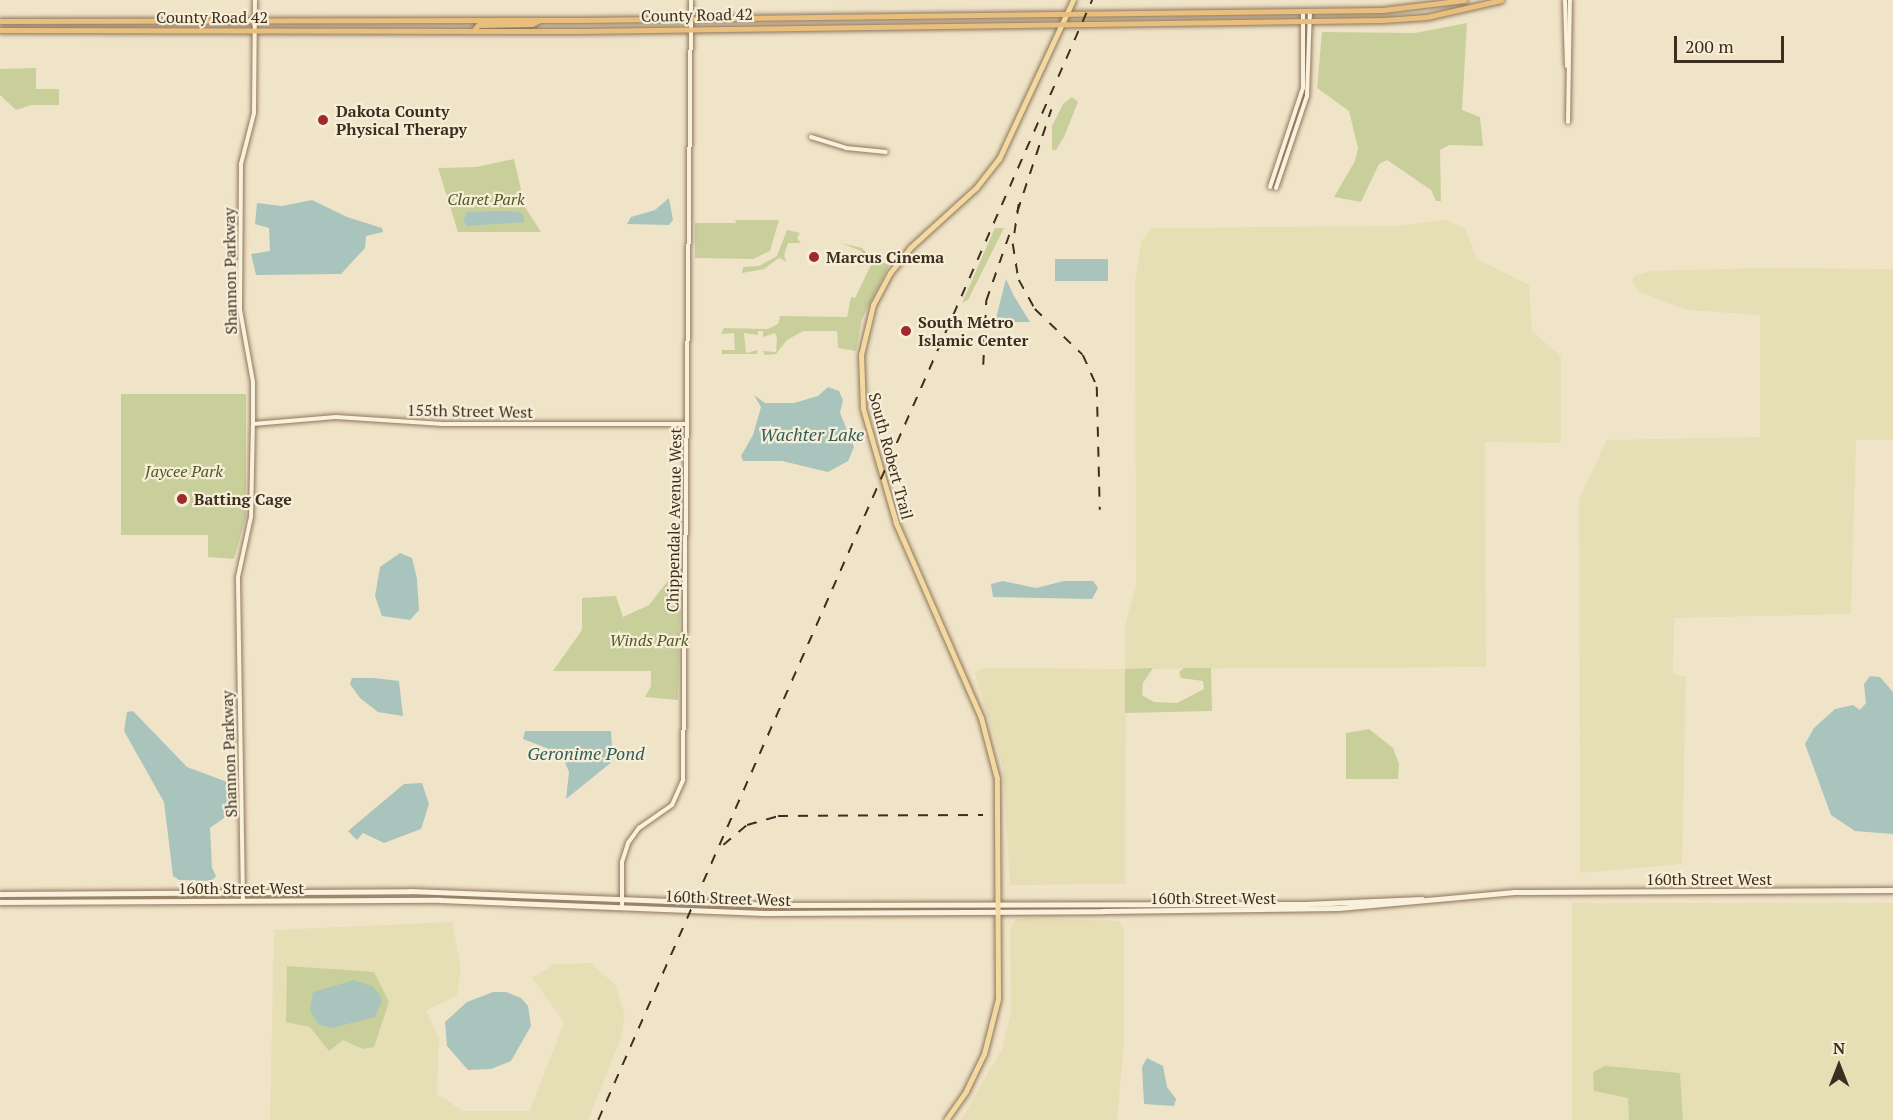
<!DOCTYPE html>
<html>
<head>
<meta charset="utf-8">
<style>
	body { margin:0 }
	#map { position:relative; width:1893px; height:1120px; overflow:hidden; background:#f0e4c8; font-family:"PT Serif",serif }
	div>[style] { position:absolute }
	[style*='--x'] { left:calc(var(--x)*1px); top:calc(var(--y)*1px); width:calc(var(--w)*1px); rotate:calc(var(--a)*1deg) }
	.farmland>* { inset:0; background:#e6deb5; transform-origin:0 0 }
	.green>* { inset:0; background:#c9cf9b }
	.water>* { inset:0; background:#a9c4bc; transform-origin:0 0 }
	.roads { filter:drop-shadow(0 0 2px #8d765c) drop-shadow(0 0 2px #8d765c) }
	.tertiary>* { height:4px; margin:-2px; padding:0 2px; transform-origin:2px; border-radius:2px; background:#faf1dc }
	.secondary>* { height:4.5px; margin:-2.25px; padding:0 2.25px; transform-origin:2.25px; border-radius:2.25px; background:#faf1dc }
	.primary>* { height:4.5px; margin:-2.25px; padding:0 2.25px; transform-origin:2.25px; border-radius:2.25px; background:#f3d9a0 }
	.trunk>* { height:5px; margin:-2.5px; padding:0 2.5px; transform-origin:2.5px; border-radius:2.5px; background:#eabe7c }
	.rail>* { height:1.5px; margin-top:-0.75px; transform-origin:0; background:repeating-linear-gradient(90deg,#3d2e20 0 10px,transparent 0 20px) }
	.dots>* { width:16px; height:16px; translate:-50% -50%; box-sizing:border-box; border:3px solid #f7eed8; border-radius:50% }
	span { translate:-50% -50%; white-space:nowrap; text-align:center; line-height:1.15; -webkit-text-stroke:4.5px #f7eed8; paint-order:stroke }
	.street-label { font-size:16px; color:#3d2e20 }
	.poi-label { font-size:16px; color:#3d2e20; font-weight:700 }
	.left { translate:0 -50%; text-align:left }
	.park-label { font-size:16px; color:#4d5a26; font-style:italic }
	.water-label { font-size:18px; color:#2f5d5a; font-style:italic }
	.north { position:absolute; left:1809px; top:1036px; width:60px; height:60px; -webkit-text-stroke:4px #f7eed8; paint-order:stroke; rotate:0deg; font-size:16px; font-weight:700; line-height:24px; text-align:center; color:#3d2e20 }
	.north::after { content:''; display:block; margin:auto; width:21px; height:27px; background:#3d2e20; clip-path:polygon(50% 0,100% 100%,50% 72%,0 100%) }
	.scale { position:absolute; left:1674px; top:36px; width:110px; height:27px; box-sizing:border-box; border:3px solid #3d2e20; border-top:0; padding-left:8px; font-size:18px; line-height:21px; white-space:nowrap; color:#3d2e20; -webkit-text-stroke:4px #f7eed8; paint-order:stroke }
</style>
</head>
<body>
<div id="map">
	<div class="farmland">
		<i style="clip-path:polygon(1445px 220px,1465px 228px,1477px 259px,1529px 285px,1532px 331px,1561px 357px,1561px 443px,1485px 442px,1486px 667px,1126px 669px,1125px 884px,1010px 885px,1003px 767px,975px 673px,982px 668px,1125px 669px,1125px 626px,1136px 586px,1135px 284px,1141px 242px,1151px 228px,1398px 226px)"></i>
		<i style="clip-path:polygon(1761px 268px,1893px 269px,1893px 440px,1856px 440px,1851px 614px,1674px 618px,1673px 675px,1686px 676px,1682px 864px,1580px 873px,1579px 499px,1607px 440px,1760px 437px,1760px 315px,1687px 310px,1638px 291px,1632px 282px,1634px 276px,1652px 271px)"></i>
		<i style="left:1893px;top:903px;width:217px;height:321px;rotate:90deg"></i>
		<i style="clip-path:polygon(1028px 918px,1119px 921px,1124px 928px,1124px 1043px,1117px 1120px,961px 1120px,1002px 1049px,1011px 1012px,1010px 930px,1016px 919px)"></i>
		<i style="clip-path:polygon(452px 922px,461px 968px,457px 996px,426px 1010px,439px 1038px,437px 1094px,463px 1111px,530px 1111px,564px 1022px,532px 978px,555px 964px,591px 963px,616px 986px,625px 1016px,620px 1041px,588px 1120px,270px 1120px,274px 930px)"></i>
	</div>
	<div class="green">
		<i style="clip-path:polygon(1467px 23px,1462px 110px,1480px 117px,1483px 146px,1449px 145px,1440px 150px,1441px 201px,1436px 201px,1431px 190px,1387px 160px,1379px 164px,1361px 202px,1334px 197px,1355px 161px,1358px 148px,1349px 111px,1317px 88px,1322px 32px,1415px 33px)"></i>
		<i style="clip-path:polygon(36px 68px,36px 89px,59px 89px,59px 105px,31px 105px,16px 110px,0 95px,0 69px)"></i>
		<i style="clip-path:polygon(1072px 97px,1078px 102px,1064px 137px,1056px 150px,1052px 150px,1052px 126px,1063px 104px)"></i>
		<i style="clip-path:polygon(514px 159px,525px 207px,541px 232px,458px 232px,438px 168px,476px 167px)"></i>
		<i style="clip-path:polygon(735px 220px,779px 220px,770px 251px,753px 259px,695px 258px,695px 223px,736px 223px)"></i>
		<i style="clip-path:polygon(995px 228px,1004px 228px,968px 300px,962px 303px)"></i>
		<i style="clip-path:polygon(787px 230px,800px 233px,797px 238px,801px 243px,788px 243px,784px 256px,787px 262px,779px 258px,764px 269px,742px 273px,743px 267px,759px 266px,777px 256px)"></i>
		<i style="clip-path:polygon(841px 243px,862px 248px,870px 257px,889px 265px,862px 319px,856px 351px,838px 348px,837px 331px,803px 331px,787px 340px,776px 354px,765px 355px,763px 351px,776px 352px,777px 338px,775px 333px,763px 337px,763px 331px,758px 331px,758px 335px,744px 333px,746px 353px,758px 350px,757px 354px,722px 354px,722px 350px,735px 350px,734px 333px,721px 334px,724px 328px,768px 329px,778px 324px,780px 316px,847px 317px,851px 297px,855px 298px,871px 265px,861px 251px)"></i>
		<i style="clip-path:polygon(121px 394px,246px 394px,246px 517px,234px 559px,208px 557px,208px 535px,121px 535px)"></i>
		<i style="clip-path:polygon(667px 582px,676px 582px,680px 595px,678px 700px,645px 697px,651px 686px,651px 671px,553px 671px,582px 630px,582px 598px,616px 596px,623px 617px,649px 605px)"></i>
		<i style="clip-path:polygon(1153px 668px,1143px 683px,1142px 695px,1154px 702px,1177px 703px,1204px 689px,1203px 681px,1181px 678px,1179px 672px,1184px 668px,1211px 668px,1212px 711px,1125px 713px,1125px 669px)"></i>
		<i style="clip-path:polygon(1369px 729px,1393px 748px,1399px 764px,1398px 779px,1346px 779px,1346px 733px)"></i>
		<i style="clip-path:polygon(287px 966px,374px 972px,389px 1002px,374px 1047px,363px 1049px,343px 1040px,329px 1051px,310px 1027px,286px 1022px)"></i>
		<i style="clip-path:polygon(1605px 1066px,1680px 1073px,1683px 1120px,1629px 1120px,1628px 1098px,1594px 1091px,1593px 1072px)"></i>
	</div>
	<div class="water">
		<i style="clip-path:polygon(669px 198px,673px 220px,669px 225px,627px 224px,631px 217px,655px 210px)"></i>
		<i style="clip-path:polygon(312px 200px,347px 217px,382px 228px,383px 232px,366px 236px,365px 248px,341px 274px,256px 275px,251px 254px,270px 251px,269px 228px,255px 224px,257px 203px,282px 206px)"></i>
		<i style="clip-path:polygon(506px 211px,522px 213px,525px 222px,467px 226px,463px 221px,467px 212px)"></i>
		<i style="left:1055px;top:259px;width:53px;height:22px"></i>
		<i style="clip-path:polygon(1006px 279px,1014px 296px,1030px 322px,995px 322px)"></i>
		<i style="clip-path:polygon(828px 387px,839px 391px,843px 400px,840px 413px,854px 447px,848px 461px,828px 472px,782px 461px,743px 461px,741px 456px,753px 435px,761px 407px,754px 395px,765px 403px,794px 403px,818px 396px)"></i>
		<i style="clip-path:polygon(400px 553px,412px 558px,417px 579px,419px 610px,410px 620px,382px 616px,375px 596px,380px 567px)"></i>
		<i style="clip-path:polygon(1003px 581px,1036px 588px,1064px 581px,1093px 581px,1098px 588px,1092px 599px,993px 597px,991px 584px)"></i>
		<i style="clip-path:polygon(1870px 676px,1880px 677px,1893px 692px,1893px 834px,1855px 831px,1831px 815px,1805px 744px,1814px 728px,1835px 709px,1853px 705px,1860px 710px,1866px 703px,1864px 684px)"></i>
		<i style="clip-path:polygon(374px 678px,399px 681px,403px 716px,378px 712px,360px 698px,350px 684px,352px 678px)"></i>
		<i style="clip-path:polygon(133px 711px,187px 767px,230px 783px,231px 802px,224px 818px,210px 828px,212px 868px,216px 876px,212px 881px,179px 880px,173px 876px,164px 802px,124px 731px,127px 712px)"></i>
		<i style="clip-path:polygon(525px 731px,611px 731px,613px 761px,566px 799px,569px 772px,564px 760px,554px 751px,523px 739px)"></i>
		<i style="clip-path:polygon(422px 783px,429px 804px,421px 829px,384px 843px,363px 833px,357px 840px,348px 831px,404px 784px)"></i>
		<i style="clip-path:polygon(354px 980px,373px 987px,379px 994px,382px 1001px,375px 1017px,332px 1028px,318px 1024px,310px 1010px,313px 992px)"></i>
		<i style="clip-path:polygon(493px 992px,506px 992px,521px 998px,528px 1006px,531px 1026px,511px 1061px,491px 1069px,468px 1070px,447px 1046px,445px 1022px,467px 1002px)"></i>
		<i style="clip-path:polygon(1147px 1058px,1163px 1066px,1167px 1087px,1176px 1099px,1174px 1106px,1144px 1104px,1142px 1067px)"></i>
	</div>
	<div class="roads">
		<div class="tertiary">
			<i style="--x:1565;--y:0;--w:66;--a:88.3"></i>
			<i style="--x:1568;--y:122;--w:122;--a:-89.1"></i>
			<i style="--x:811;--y:137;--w:37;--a:17"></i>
			<i style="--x:846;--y:148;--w:40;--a:5.7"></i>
			<i style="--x:1270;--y:187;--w:104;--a:-71.6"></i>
			<i style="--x:1303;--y:88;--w:77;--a:-90"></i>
			<i style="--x:1276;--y:188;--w:97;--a:-71.4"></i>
			<i style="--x:1307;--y:96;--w:85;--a:-88"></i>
			<i style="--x:253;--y:424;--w:83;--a:-4.8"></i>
			<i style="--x:336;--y:417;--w:107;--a:3.7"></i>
			<i style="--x:443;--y:424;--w:244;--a:0"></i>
			<i style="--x:243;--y:900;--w:323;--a:-90.9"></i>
			<i style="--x:238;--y:577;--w:61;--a:-77.8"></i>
			<i style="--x:251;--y:517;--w:93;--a:-88.8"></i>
			<i style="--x:253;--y:424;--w:42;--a:-90"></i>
			<i style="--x:253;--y:382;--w:73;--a:-100.2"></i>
			<i style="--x:240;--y:310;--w:146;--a:-89.6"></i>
			<i style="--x:241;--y:164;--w:53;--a:-75.7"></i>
			<i style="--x:254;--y:113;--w:113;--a:-89.5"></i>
			<i style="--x:622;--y:906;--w:44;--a:-90"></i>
			<i style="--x:622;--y:862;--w:20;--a:-72"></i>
			<i style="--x:628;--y:843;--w:19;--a:-54"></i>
			<i style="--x:639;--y:828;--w:40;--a:-34.9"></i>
			<i style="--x:672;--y:805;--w:27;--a:-66"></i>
			<i style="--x:683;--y:780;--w:780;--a:-89.41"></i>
		</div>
		<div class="secondary">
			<i style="--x:0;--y:894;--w:410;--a:-0.4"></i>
			<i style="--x:410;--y:891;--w:359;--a:2.2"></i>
			<i style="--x:769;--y:905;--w:536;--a:-0.11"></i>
			<i style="--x:1305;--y:904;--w:117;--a:-2.4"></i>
			<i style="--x:0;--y:902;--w:440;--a:-0.3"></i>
			<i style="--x:440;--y:900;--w:324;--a:2.3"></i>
			<i style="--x:764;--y:913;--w:339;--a:-0.3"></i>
			<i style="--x:1103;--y:911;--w:236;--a:-0.7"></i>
			<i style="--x:1339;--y:908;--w:176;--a:-5.2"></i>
			<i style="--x:1514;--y:892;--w:379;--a:-0.3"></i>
		</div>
		<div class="primary">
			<i style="--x:946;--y:1120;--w:35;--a:-55"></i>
			<i style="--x:966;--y:1091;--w:41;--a:-64.1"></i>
			<i style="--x:984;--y:1054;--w:57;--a:-75.7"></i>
			<i style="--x:998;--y:999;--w:220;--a:-90.3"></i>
			<i style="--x:997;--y:779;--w:63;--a:-104.7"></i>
			<i style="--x:981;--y:718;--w:213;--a:-113.6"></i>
			<i style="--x:896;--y:523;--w:119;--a:-106.1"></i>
			<i style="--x:863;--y:409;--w:54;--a:-92.1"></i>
			<i style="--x:861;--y:355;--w:51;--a:-76.5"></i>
			<i style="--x:873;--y:305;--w:36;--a:-62"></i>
			<i style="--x:890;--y:273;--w:32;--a:-51"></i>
			<i style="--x:910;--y:248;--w:89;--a:-42.3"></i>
			<i style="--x:976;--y:188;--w:37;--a:-52"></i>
			<i style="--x:999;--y:159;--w:175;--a:-65"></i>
		</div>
		<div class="trunk">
			<i style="--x:0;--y:21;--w:580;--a:-0.1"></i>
			<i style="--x:580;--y:20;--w:803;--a:-0.71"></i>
			<i style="--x:1383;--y:10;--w:82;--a:-7"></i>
			<i style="--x:0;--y:30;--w:580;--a:0.1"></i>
			<i style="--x:580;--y:31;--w:803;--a:-0.78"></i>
			<i style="--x:1383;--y:20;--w:44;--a:-3.9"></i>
			<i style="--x:1427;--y:17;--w:76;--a:-12.9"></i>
			<i style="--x:473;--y:31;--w:8;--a:-50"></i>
			<i style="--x:478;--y:25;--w:54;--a:-1.1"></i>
			<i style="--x:532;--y:24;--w:7;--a:-27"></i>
		</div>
	</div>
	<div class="rail">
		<i style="--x:1019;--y:204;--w:40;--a:98.5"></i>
		<i style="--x:1013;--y:244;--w:36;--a:81"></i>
		<i style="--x:1019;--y:280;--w:33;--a:61"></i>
		<i style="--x:1035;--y:309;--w:66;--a:43.8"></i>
		<i style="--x:1083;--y:355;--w:35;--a:66"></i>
		<i style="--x:1097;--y:387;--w:123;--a:88.6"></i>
		<i style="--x:1017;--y:212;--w:108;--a:-71.6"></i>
		<i style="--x:983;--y:365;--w:64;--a:-87.3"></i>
		<i style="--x:986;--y:301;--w:70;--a:-70.8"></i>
		<i style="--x:723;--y:845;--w:31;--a:-40"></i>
		<i style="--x:747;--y:825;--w:32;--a:-16"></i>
		<i style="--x:778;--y:816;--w:205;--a:-0.3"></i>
		<i style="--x:598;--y:1120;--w:1224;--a:-66.2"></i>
	</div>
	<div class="dots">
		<i style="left:323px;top:120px;background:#9e2a2b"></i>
		<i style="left:814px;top:257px;background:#9e2a2b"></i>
		<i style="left:906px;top:331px;background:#9e2a2b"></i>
		<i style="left:182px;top:499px;background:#9e2a2b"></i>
	</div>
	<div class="street-label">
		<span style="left:697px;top:15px;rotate:-1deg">County Road 42</span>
		<span style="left:212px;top:17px">County Road 42</span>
		<span style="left:230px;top:271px;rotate:-91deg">Shannon Parkway</span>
		<span style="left:470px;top:411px;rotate:1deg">155th Street West</span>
		<span style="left:891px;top:456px;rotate:75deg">South Robert Trail</span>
		<span style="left:674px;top:520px;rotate:-89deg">Chippendale Avenue West</span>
		<span style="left:229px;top:754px;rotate:-92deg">Shannon Parkway</span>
		<span style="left:1709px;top:879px">160th Street West</span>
		<span style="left:241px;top:888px">160th Street West</span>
		<span style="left:728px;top:898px;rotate:2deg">160th Street West</span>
		<span style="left:1213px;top:898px">160th Street West</span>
	</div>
	<div class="poi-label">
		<span class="left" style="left:336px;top:120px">Dakota County<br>Physical Therapy</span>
		<span class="left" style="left:826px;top:257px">Marcus Cinema</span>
		<span class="left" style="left:918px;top:331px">South Metro<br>Islamic Center</span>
		<span class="left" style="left:194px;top:499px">Batting Cage</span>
	</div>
	<div class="park-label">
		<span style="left:486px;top:199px">Claret Park</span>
		<span style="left:184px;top:471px">Jaycee Park</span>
		<span style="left:649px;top:640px">Winds Park</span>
	</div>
	<div class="water-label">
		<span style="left:812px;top:434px">Wachter Lake</span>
		<span style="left:586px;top:753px">Geronime Pond</span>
	</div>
	<div class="north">N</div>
	<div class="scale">200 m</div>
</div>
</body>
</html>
